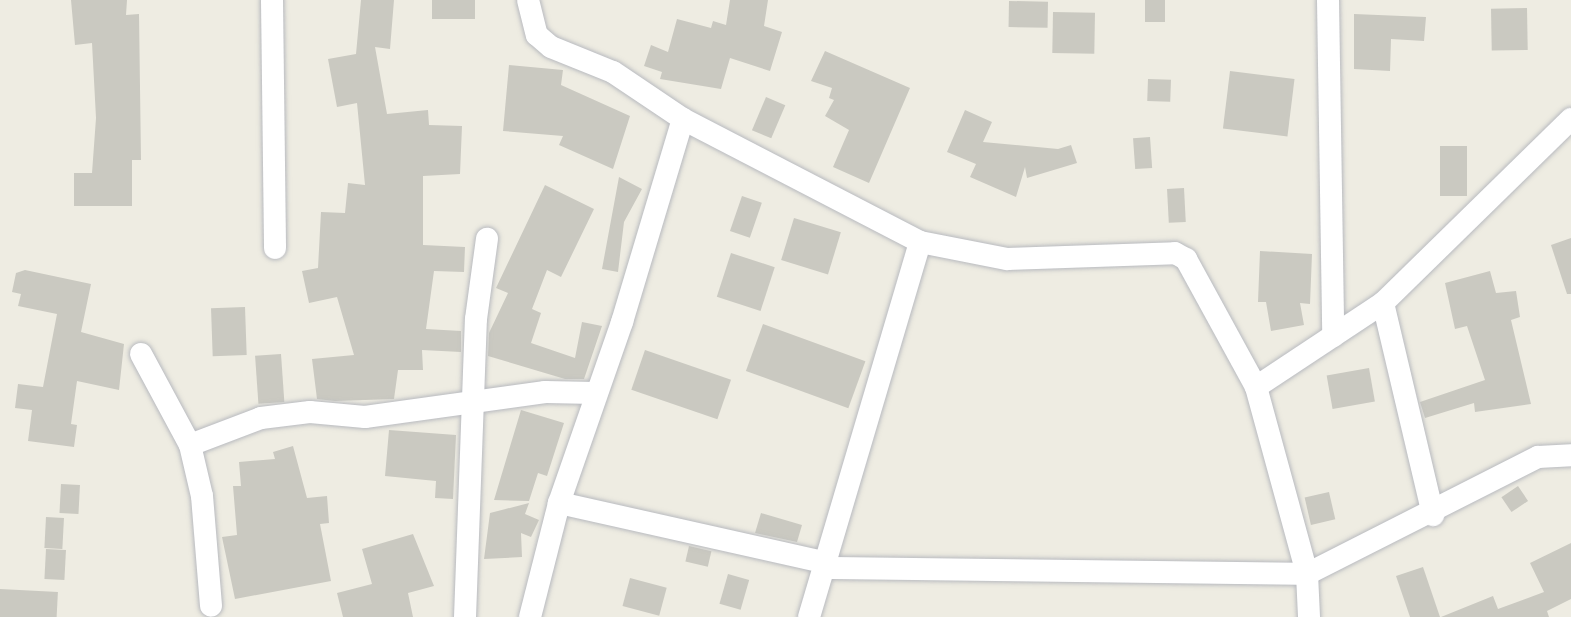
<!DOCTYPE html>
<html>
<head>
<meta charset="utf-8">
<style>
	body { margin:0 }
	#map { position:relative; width:1571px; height:617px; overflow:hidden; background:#eeece2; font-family:Helvetica,sans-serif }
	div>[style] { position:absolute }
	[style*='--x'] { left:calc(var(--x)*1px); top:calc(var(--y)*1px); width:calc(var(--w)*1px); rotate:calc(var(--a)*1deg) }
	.building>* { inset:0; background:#cac9c1; transform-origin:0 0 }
	.roads { filter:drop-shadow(0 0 2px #b8babf) drop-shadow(0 0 2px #b8babf) }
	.minor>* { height:22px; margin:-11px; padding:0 11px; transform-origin:11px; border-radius:11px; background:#fff }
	span { translate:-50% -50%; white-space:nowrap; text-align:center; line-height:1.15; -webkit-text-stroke:6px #fff; paint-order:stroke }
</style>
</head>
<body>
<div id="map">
	<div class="building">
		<i style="clip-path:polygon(71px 0,127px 0,126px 15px,139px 14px,141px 160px,132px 160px,132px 206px,74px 206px,74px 173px,92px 173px,96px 118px,92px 43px,75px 45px)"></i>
		<i style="clip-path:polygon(361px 0,394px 0,390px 49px,375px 47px,387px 114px,428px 110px,429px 125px,462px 126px,460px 174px,423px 176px,423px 245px,465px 247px,464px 272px,434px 271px,426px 329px,461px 331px,461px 352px,422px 350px,423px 370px,398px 370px,394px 399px,335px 401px,317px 399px,312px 359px,354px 355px,337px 297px,309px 303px,302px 271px,318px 268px,321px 212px,345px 213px,348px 183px,365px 185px,357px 103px,337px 107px,328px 59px,356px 54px)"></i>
		<i style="left:432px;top:0;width:43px;height:19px"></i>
		<i style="clip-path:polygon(730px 0,768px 0,764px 26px,782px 32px,770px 71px,730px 58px,721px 89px,660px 79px,662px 72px,644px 66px,651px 45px,668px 52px,677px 19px,711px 28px,713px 21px,726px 25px)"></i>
		<i style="left:1145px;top:0;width:20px;height:22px"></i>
		<i style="left:1009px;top:1px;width:39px;height:26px;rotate:1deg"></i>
		<i style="left:1527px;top:8px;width:42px;height:36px;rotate:89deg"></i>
		<i style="left:1053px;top:12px;width:42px;height:41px;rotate:1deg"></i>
		<i style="clip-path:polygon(1354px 14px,1426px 17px,1424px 41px,1391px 39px,1390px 71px,1354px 69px)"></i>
		<i style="clip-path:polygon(825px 51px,910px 88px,869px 183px,833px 167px,849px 130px,825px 116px,834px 100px,829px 98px,832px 88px,811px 81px)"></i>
		<i style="clip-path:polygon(509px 65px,563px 70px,561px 85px,630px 116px,613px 169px,559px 145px,563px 136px,503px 131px)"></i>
		<i style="left:1230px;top:71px;width:65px;height:58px;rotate:7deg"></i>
		<i style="left:1148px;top:79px;width:23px;height:22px;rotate:2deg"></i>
		<i style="left:766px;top:97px;width:21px;height:36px;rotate:23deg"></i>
		<i style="clip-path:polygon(965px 110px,992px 122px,983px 142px,1058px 149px,1071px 145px,1077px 163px,1027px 178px,1025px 167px,1016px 197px,970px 177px,976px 164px,947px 152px)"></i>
		<i style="left:1150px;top:137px;width:31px;height:17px;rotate:86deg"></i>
		<i style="left:1440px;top:146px;width:27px;height:50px"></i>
		<i style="clip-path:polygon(619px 177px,642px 189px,624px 222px,618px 272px,602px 269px)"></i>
		<i style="clip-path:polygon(545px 185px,594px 209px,561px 277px,547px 270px,532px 309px,541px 313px,531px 343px,575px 358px,582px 322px,602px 326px,584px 379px,565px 379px,488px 356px,489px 333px,508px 293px,496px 288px)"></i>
		<i style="left:1184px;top:188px;width:34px;height:17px;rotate:87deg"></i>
		<i style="left:742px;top:196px;width:21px;height:37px;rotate:19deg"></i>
		<i style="left:794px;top:218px;width:49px;height:44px;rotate:17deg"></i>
		<i style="clip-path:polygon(1571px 238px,1571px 294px,1567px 294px,1551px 245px)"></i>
		<i style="clip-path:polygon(1260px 251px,1312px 254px,1310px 304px,1300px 303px,1304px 325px,1271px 331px,1266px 302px,1258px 302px)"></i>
		<i style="left:731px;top:253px;width:46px;height:46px;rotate:18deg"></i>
		<i style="clip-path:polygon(25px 270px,91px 284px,81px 332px,124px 344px,119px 390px,77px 381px,71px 424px,77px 425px,74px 447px,28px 441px,32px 410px,15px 408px,18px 384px,43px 387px,57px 314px,18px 306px,21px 294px,12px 292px,16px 273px)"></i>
		<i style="clip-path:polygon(1490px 271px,1496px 293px,1516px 291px,1520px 317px,1511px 320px,1531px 404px,1475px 412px,1474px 403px,1425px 418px,1420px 402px,1485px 380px,1467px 326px,1455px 329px,1445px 283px)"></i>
		<i style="left:245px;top:307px;width:48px;height:34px;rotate:88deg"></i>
		<i style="left:763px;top:324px;width:109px;height:50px;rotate:20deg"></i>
		<i style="left:645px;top:350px;width:91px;height:42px;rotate:19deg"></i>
		<i style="left:281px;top:354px;width:48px;height:26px;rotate:86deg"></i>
		<i style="left:1369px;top:368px;width:34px;height:43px;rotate:80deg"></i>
		<i style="clip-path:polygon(521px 410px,564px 423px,547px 476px,538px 473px,529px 501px,494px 500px)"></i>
		<i style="clip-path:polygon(389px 430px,456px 435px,453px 499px,435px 498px,436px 481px,385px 476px)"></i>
		<i style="clip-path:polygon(293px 446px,307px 498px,327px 496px,329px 523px,320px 524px,331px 581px,235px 599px,222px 537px,237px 535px,233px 486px,241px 486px,239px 462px,275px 459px,273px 452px)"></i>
		<i style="left:61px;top:484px;width:19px;height:29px;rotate:3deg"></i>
		<i style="left:1518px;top:486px;width:18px;height:20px;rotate:56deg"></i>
		<i style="left:1329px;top:492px;width:28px;height:25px;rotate:77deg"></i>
		<i style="clip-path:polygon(529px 503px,525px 514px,539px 520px,531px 537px,521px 533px,522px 557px,484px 559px,490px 513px)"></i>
		<i style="clip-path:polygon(761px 513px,802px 525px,797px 542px,755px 533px)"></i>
		<i style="left:46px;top:517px;width:18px;height:31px;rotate:3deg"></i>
		<i style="clip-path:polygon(413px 534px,434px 586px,408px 593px,413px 617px,343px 617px,337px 593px,372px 584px,362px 549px)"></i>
		<i style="clip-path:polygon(1571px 543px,1571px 599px,1547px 611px,1549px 617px,1441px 617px,1493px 596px,1498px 609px,1544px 592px,1530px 563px)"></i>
		<i style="left:689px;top:546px;width:23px;height:16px;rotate:13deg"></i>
		<i style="left:46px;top:549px;width:20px;height:30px;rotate:3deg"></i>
		<i style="clip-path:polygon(1423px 567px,1440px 617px,1410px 617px,1396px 576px)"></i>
		<i style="left:728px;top:574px;width:22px;height:31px;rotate:16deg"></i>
		<i style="left:630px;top:578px;width:38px;height:29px;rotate:15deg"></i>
		<i style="left:0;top:589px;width:58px;height:28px;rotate:3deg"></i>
	</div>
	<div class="roads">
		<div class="minor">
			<i style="--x:272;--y:0;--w:248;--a:89.3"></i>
			<i style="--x:528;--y:0;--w:36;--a:76"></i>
			<i style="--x:537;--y:35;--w:18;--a:41"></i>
			<i style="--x:551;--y:47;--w:67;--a:22"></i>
			<i style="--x:613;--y:72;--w:84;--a:33.9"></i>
			<i style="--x:683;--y:119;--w:267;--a:27.4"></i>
			<i style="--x:920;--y:242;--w:89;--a:11.1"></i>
			<i style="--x:1007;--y:259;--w:168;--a:-2"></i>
			<i style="--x:1175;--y:253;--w:13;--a:29"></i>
			<i style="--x:1186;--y:259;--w:146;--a:61.3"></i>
			<i style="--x:1256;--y:387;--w:194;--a:74.7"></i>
			<i style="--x:1307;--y:574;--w:43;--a:87.3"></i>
			<i style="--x:1328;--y:0;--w:336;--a:89.1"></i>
			<i style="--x:1383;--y:303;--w:218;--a:76.7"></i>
			<i style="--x:141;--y:354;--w:103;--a:61.7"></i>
			<i style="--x:190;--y:445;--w:52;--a:76.8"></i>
			<i style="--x:202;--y:496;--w:110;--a:85.3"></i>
			<i style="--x:1256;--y:387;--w:152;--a:-33.5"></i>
			<i style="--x:1383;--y:303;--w:263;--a:-44.4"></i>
			<i style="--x:190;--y:445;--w:76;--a:-20.8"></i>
			<i style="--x:261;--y:418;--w:49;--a:-7"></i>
			<i style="--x:310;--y:412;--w:55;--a:5.2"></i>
			<i style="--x:365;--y:417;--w:182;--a:-7.9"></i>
			<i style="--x:545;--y:392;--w:50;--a:1.1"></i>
			<i style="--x:559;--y:503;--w:271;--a:12.6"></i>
			<i style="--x:824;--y:568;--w:483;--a:0.7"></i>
			<i style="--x:1307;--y:574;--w:259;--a:-26.9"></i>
			<i style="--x:1538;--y:457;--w:33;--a:-3"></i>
			<i style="--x:465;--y:617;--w:298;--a:-87.9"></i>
			<i style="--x:476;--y:319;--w:81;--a:-82.2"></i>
			<i style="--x:530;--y:617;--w:118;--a:-75.7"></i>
			<i style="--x:559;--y:503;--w:192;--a:-70.8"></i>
			<i style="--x:622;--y:322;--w:212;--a:-73.3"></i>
			<i style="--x:809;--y:617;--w:391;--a:-73.5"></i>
		</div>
	</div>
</div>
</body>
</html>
